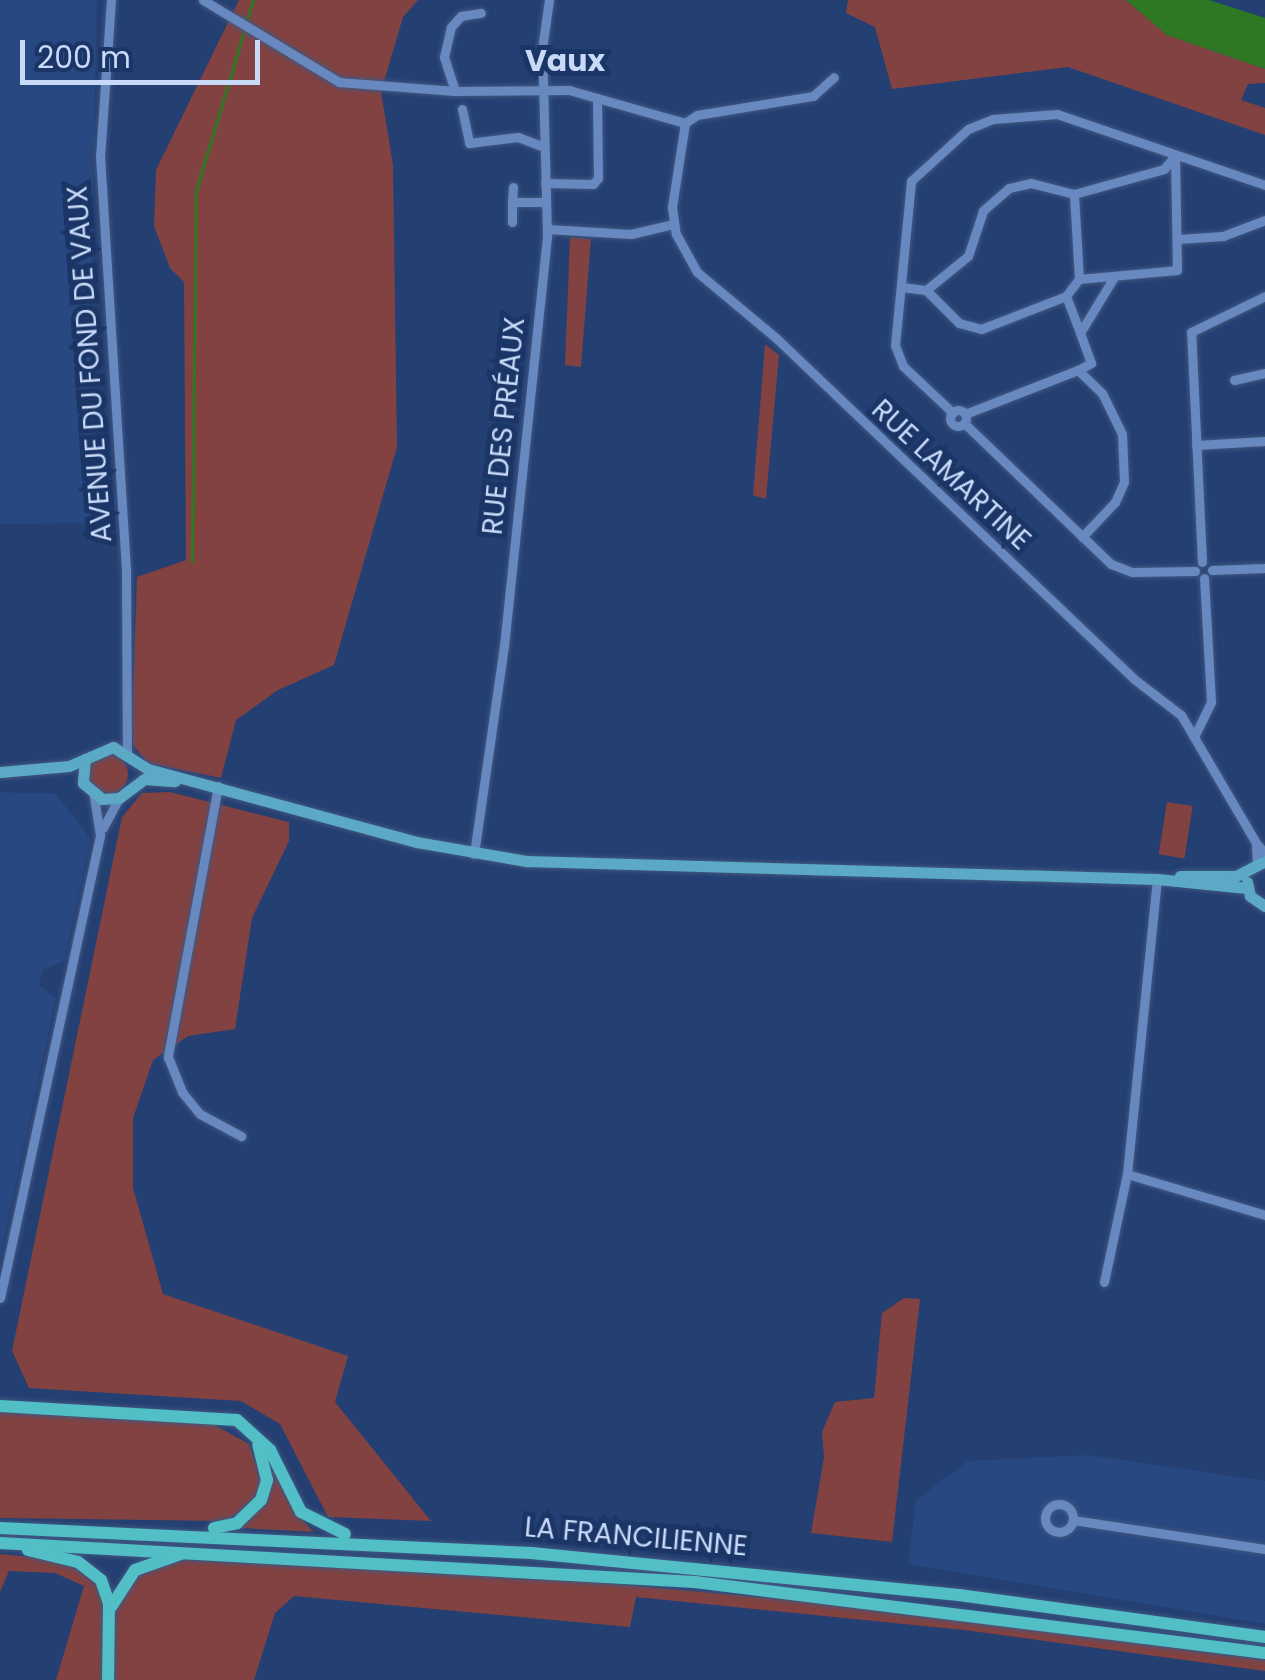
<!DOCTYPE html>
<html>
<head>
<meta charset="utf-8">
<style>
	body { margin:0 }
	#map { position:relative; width:1265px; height:1680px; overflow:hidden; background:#243f72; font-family:Poppins,sans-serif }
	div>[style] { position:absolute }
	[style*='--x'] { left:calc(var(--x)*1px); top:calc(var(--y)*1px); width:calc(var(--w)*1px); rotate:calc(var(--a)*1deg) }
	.built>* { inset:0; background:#284881 }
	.green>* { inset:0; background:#824241; transform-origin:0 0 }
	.round { border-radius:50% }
	.water>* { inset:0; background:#2e7824 }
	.stream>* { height:2.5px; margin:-1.25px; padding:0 1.25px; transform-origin:1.25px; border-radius:1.25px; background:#2e7824 }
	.roads { filter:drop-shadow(0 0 2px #405882) drop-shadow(0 0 2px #405882) }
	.minor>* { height:9px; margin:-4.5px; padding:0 4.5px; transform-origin:4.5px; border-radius:4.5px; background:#6888c0 }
	.minor>.ring { margin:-4.5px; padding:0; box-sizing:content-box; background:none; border:9px solid #6888c0; border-radius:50% }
	.major>* { height:11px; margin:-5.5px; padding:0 5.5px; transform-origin:5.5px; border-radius:5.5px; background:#5ba9c4 }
	.highway>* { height:12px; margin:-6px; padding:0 6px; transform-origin:6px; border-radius:6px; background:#52bfc6 }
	span { translate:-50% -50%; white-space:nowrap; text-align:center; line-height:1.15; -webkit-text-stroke:10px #1a3566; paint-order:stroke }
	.street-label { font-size:28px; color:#c9daf9 }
	.neighbourhood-label { font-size:30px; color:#c9daf9; font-weight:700 }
	.scale { position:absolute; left:20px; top:40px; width:240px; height:45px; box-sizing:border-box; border:5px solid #c9daf9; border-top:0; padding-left:12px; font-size:30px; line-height:35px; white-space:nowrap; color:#c9daf9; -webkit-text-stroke:8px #1a3566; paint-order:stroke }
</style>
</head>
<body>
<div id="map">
	<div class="built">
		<i style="clip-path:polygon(0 0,97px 0,89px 377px,100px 523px,0 524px)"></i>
		<i style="clip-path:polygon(0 792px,56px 794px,91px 839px,64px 961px,43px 970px,39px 985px,56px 998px,0 1257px)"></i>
		<i style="clip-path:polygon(1089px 1455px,1265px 1481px,1265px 1624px,908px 1564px,916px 1500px,968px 1461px)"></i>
	</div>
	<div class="green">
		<i style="clip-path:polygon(239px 0,418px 0,403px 17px,381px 92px,393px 165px,397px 447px,334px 665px,278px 690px,236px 720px,221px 778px,148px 763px,133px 745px,132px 720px,137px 577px,186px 560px,184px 282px,170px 268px,154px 226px,156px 170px)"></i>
		<i style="clip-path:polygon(848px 0,1126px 0,1167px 35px,1265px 69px,1265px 83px,1248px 84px,1241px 100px,1265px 108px,1265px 135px,1068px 67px,892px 89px,875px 27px,846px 13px)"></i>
		<i style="clip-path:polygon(570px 237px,591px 239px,581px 367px,565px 365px)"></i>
		<i style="clip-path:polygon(765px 344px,779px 355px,766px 499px,753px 495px)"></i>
		<i class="round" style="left:88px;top:754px;width:40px;height:40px"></i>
		<i style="clip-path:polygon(170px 792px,289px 822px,289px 841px,252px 918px,235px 1029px,188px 1036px,153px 1060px,133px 1118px,133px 1188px,163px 1294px,348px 1356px,335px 1402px,431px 1521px,328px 1517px,280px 1424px,241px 1401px,29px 1388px,12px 1351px,122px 817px,142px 793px)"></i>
		<i style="left:1167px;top:802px;width:26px;height:53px;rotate:9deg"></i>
		<i style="clip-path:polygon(904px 1298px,920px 1299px,892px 1542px,811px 1533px,824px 1457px,822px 1432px,835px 1402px,874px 1398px,882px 1313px)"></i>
		<i style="clip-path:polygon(0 1412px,209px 1422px,249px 1444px,262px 1479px,254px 1502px,226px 1521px,0 1518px)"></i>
		<i style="clip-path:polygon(273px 1468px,296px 1513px,314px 1532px,240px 1528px,259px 1510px)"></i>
		<i style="clip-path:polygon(0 1554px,64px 1560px,92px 1576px,103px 1597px,103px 1680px,56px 1680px,84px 1586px,55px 1573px,9px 1571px,0 1592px)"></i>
		<i style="clip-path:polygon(186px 1560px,548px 1578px,825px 1603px,1265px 1660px,1265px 1671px,964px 1630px,636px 1597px,630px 1627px,294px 1596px,275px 1613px,254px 1680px,113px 1680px,113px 1612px,137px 1573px)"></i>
	</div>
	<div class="water">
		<i style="clip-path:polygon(1126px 0,1209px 0,1265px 18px,1265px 69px,1167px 35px)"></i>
	</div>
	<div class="stream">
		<i style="--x:246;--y:23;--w:24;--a:-73"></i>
		<i style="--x:192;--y:562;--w:371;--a:-89.4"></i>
		<i style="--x:196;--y:191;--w:167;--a:-73.3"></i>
	</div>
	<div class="roads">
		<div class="minor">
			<i style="--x:111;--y:0;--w:156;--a:94"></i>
			<i style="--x:100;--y:156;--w:414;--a:86.4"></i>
			<i style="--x:126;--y:569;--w:185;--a:89.7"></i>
			<i style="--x:203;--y:0;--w:159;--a:31.1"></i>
			<i style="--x:339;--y:82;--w:116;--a:4.4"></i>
			<i style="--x:455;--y:91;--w:114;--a:-0.5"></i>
			<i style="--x:569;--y:90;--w:121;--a:15.9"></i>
			<i style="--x:455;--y:91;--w:36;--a:-108"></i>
			<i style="--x:444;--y:57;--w:31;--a:-77"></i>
			<i style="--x:451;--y:27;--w:15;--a:-48"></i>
			<i style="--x:461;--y:16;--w:20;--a:-9"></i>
			<i style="--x:462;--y:109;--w:35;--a:78"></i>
			<i style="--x:469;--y:143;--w:49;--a:-7"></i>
			<i style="--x:518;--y:137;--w:28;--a:21"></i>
			<i style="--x:685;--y:123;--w:85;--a:98.8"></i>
			<i style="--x:672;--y:207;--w:27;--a:82"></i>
			<i style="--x:676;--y:234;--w:43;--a:61.1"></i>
			<i style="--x:697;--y:272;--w:102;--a:39.8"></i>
			<i style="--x:775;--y:337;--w:496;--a:43.6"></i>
			<i style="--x:1134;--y:679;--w:59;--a:37.5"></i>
			<i style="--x:1181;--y:715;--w:148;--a:59.6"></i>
			<i style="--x:685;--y:123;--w:14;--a:-34"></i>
			<i style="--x:697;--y:115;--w:118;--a:-9.3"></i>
			<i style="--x:813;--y:96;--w:28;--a:-42"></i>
			<i style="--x:545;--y:183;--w:48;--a:1.2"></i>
			<i style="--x:593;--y:184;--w:8;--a:-50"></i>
			<i style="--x:598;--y:178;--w:80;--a:-90.7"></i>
			<i style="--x:513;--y:187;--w:15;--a:94"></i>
			<i style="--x:512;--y:202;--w:33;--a:0"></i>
			<i style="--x:1074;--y:194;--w:93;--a:-15.5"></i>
			<i style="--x:1164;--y:169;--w:17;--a:-50"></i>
			<i style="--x:512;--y:222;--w:20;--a:-90"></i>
			<i style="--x:547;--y:229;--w:84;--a:3.4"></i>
			<i style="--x:631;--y:234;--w:43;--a:-13.4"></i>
			<i style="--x:1178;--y:239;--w:45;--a:-3.8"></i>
			<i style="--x:1223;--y:236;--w:45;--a:-20.9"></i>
			<i style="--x:1079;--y:279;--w:98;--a:-5.2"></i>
			<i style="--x:1177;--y:270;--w:114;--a:-91"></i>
			<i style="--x:901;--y:287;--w:25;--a:7"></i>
			<i style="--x:926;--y:290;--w:47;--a:45"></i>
			<i style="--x:959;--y:323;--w:23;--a:15"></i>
			<i style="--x:981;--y:329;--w:91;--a:-21.2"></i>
			<i style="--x:1066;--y:296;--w:21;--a:-53"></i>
			<i style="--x:1079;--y:279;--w:85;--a:-93.4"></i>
			<i style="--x:1074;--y:194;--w:44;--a:-165.7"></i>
			<i style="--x:1031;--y:183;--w:23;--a:167"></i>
			<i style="--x:1009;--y:188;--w:35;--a:139"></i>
			<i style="--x:983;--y:211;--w:47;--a:108.4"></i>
			<i style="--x:968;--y:256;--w:54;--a:141"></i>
			<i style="--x:1066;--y:296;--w:40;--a:69"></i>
			<i style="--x:1078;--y:370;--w:15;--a:-28"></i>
			<i style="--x:1091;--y:363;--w:32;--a:-110"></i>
			<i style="--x:1080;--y:333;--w:66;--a:-58.7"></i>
			<i style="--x:1234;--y:380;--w:32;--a:-13"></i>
			<i class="ring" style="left:950px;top:410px;width:7px;height:7px"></i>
			<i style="--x:953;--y:413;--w:69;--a:-136.8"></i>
			<i style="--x:903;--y:366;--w:22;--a:-111"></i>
			<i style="--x:895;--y:345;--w:165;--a:-84.4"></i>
			<i style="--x:911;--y:181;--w:77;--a:-42.4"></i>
			<i style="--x:968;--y:129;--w:27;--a:-22"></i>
			<i style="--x:993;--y:119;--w:64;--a:-4.5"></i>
			<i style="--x:1057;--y:114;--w:220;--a:18.8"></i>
			<i style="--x:965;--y:414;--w:121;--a:-21.3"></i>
			<i style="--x:1078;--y:370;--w:33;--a:44"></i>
			<i style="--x:1102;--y:393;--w:46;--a:64"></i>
			<i style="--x:1122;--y:434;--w:48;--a:87.6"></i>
			<i style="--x:1124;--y:482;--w:22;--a:114"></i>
			<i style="--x:1115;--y:502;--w:48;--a:133.3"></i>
			<i style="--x:964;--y:423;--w:204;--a:43.8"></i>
			<i style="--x:1111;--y:564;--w:22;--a:21"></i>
			<i style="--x:1132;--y:572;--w:63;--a:-0.9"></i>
			<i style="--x:1196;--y:445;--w:69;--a:-3.3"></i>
			<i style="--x:1202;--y:562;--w:230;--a:-92.7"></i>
			<i style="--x:1191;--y:332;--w:82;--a:-25.9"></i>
			<i style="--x:1212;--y:570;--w:53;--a:-2.2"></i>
			<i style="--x:1195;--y:735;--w:37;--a:-64"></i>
			<i style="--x:1211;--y:702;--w:124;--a:-93.2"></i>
			<i style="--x:218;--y:786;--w:276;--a:100.5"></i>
			<i style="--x:168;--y:1057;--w:38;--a:68"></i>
			<i style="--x:182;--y:1092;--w:28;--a:51"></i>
			<i style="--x:200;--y:1114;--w:47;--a:28.2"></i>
			<i style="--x:103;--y:828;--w:34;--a:-62"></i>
			<i style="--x:474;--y:854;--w:210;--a:-81.8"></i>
			<i style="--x:504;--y:646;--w:414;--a:-84"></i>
			<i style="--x:547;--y:234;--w:185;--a:-91.5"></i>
			<i style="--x:542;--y:49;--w:49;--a:-81.9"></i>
			<i style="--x:1257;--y:864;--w:21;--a:-93"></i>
			<i style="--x:1256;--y:843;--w:13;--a:48"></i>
			<i style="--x:1127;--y:1174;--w:144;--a:16.5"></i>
			<i style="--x:1104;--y:1282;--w:110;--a:-78"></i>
			<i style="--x:1127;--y:1174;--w:297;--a:-84.2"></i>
			<i style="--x:0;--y:1298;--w:474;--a:-77.8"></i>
			<i style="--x:100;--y:835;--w:39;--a:-99"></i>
			<i class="ring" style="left:1045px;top:1504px;width:19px;height:19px"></i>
			<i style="--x:1073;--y:1520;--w:194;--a:8.6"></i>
		</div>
		<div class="major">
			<i style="--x:85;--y:759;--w:24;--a:95"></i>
			<i style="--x:83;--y:783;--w:25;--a:40"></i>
			<i style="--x:102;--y:799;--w:17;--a:-3"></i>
			<i style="--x:119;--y:798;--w:31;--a:-37"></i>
			<i style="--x:144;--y:779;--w:31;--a:4"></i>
			<i style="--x:0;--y:772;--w:69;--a:-5"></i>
			<i style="--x:69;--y:766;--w:48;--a:-23.4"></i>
			<i style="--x:113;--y:747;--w:41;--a:32.2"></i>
			<i style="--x:148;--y:769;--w:279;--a:15.2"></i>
			<i style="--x:417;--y:842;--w:111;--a:9.9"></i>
			<i style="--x:526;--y:861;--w:631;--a:1.63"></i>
			<i style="--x:1157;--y:879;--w:90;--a:5.7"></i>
			<i style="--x:1180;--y:876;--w:56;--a:0"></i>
			<i style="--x:1236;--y:876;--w:33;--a:-27"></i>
			<i style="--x:1247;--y:882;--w:14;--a:78"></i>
			<i style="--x:1250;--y:896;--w:18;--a:34"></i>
		</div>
		<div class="highway">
			<i style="--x:0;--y:1406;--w:237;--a:3.4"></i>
			<i style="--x:237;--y:1420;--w:45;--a:42.3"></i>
			<i style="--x:270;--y:1450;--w:69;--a:63.4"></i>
			<i style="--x:301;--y:1512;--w:49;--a:26.6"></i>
			<i style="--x:0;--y:1528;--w:532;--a:2.7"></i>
			<i style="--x:531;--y:1553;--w:430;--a:5.6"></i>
			<i style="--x:959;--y:1595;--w:309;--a:7.8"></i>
			<i style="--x:214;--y:1528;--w:24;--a:-12"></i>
			<i style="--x:237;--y:1523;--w:33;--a:-44"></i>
			<i style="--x:261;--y:1500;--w:21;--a:-73"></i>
			<i style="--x:267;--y:1480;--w:36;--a:-104"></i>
			<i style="--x:0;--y:1543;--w:696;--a:3.21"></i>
			<i style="--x:695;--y:1582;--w:574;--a:7.1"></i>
			<i style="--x:28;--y:1550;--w:51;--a:13.5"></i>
			<i style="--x:78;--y:1562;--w:29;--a:38"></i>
			<i style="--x:101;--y:1580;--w:24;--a:71"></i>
			<i style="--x:109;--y:1603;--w:77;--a:90.7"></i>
			<i style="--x:111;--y:1607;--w:44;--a:-57"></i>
			<i style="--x:135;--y:1570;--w:49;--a:-19.2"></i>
		</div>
	</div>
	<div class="street-label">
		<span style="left:90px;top:364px;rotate:-94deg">AVENUE DU FOND DE VAUX</span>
		<span style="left:504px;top:426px;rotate:-84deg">RUE DES PRÉAUX</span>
		<span style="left:951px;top:475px;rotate:43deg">RUE LAMARTINE</span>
		<span style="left:636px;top:1537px;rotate:5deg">LA FRANCILIENNE</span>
	</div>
	<div class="neighbourhood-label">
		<span style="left:565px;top:61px">Vaux</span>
	</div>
	<div class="scale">200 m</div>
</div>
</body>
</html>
